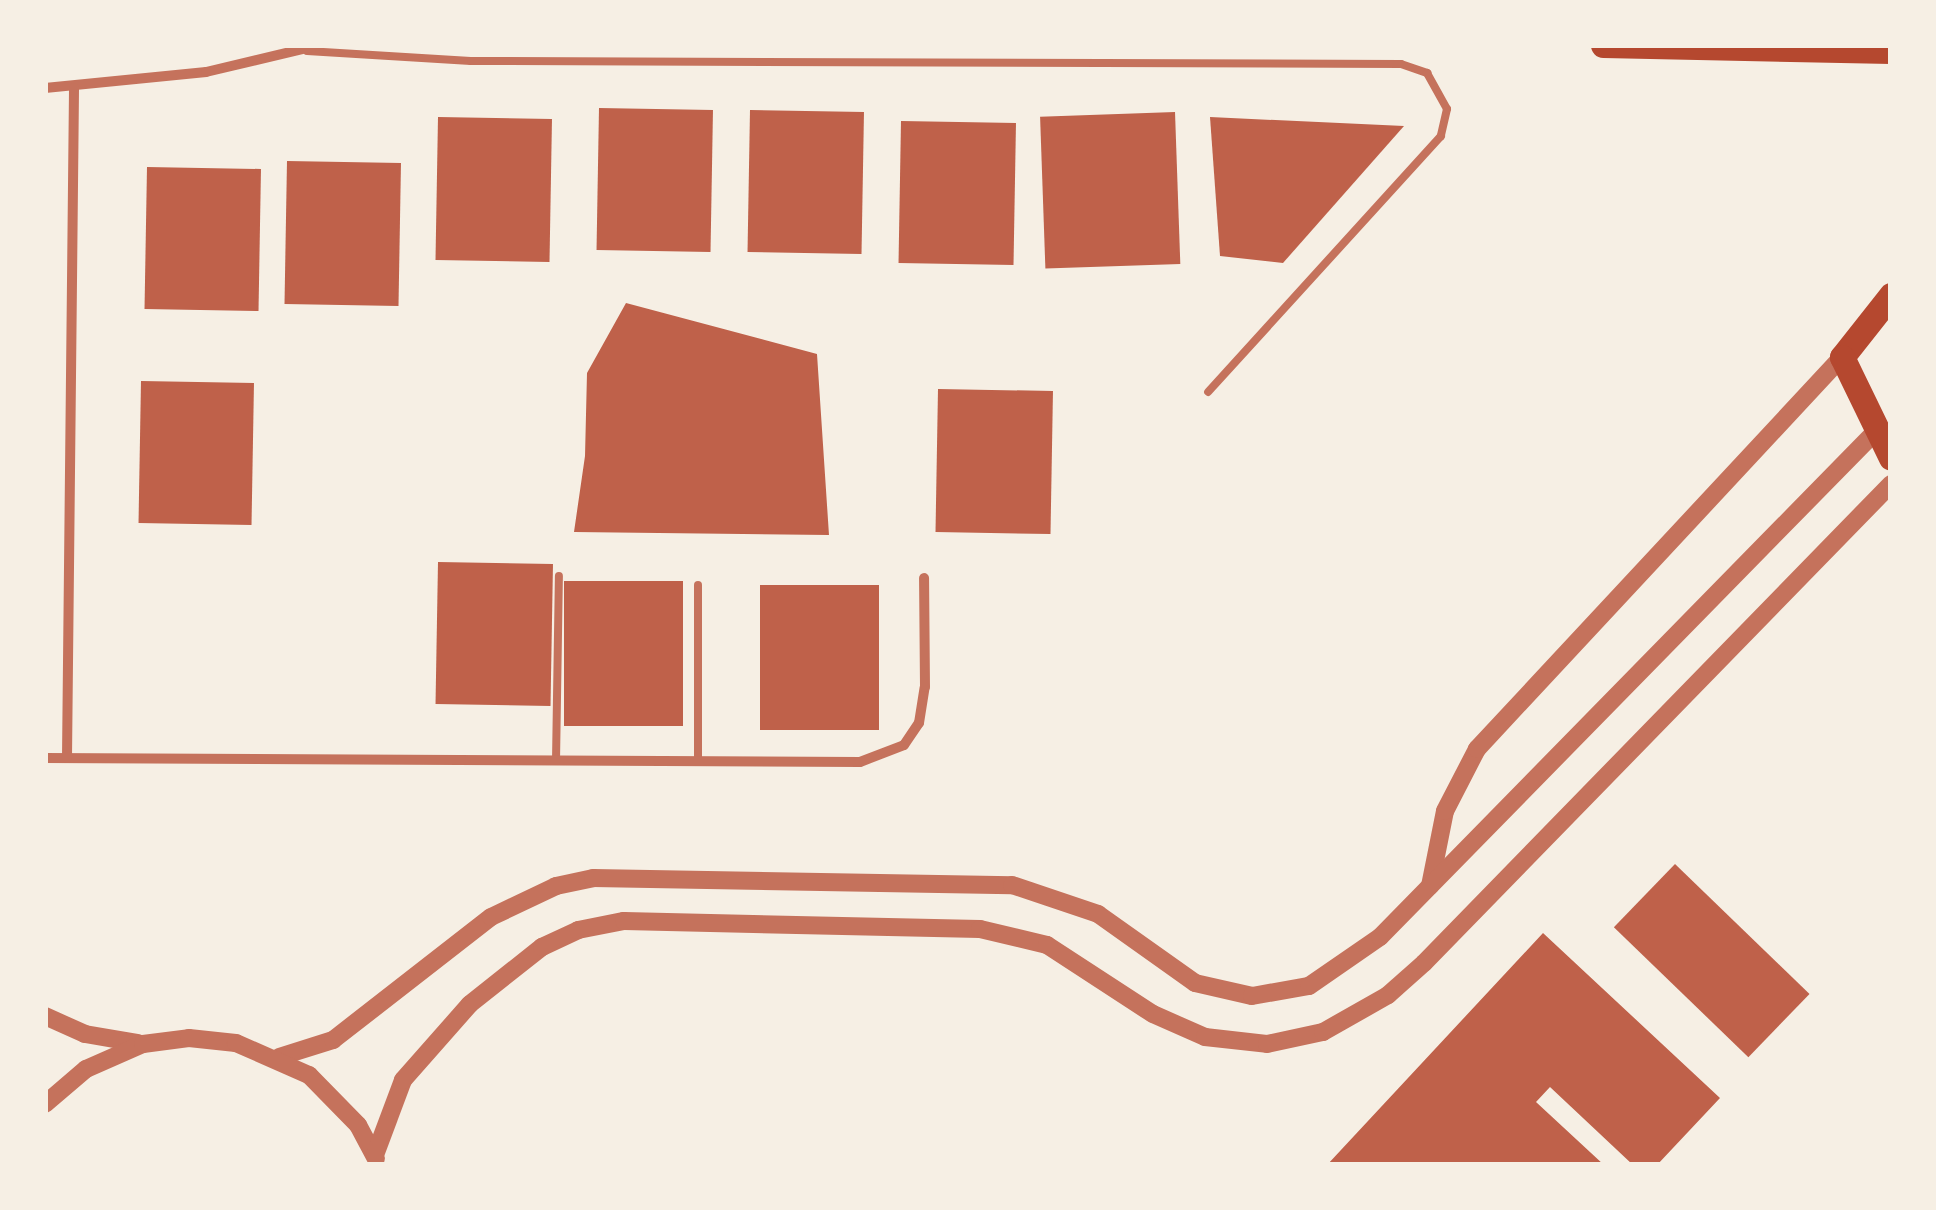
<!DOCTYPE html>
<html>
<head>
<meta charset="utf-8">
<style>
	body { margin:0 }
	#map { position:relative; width:1936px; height:1210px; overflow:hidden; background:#f6efe4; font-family:Karla,sans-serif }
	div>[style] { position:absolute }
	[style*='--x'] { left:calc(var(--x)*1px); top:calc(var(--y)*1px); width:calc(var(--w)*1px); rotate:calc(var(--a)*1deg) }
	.building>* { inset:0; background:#bf614a; transform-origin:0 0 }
	.service>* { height:8px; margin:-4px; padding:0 4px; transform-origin:4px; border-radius:4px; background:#c5725c }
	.minor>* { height:10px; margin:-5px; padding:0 5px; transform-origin:5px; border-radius:5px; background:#c5725c }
	.tertiary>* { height:18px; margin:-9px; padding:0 9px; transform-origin:9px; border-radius:9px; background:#c5725c }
	.primary>* { height:25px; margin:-12.5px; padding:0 12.5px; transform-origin:12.5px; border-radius:12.5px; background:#b5482f }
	span { translate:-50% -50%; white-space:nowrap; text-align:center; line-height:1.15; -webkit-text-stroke:9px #f6efe4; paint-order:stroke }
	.frame { position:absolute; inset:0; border:48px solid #f6efe4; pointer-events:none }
</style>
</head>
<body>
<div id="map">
	<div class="building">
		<i style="left:599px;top:108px;width:114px;height:142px;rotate:1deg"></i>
		<i style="left:750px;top:110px;width:114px;height:142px;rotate:1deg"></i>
		<i style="left:1175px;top:112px;width:152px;height:135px;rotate:88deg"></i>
		<i style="left:438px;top:117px;width:114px;height:143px;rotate:1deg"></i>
		<i style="clip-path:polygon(1210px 117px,1404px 126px,1283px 263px,1220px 256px)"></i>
		<i style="left:901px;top:121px;width:115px;height:142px;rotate:1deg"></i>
		<i style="left:287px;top:161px;width:114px;height:143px;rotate:1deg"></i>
		<i style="left:147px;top:167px;width:114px;height:142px;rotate:1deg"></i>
		<i style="clip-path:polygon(626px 303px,817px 354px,829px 535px,574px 532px,585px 456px,587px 373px)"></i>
		<i style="left:141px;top:381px;width:113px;height:142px;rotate:1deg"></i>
		<i style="left:938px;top:389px;width:115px;height:143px;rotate:1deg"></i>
		<i style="left:438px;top:562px;width:115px;height:142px;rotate:1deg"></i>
		<i style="left:564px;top:581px;width:119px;height:145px"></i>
		<i style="left:760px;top:585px;width:119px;height:145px"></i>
		<i style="left:1675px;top:864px;width:187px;height:88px;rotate:44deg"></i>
		<i style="clip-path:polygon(1543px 933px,1720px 1098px,1657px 1165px,1633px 1165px,1550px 1087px,1536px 1102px,1604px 1165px,1327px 1165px)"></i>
	</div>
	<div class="service">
		<i style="--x:307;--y:51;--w:164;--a:3.5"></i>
		<i style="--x:471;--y:61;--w:930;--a:0.18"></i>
		<i style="--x:1401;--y:64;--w:28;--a:19"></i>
		<i style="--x:1427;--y:73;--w:41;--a:60.9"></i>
		<i style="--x:1447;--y:109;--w:28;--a:103"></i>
		<i style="--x:1441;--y:136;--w:346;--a:132.3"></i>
		<i style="--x:556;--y:761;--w:185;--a:-89.1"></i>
		<i style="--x:698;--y:761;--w:176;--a:-90"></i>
	</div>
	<div class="minor">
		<i style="--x:45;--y:88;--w:162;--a:-5.7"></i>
		<i style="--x:206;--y:72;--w:116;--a:-13.4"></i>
		<i style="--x:45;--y:758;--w:815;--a:0.28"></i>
		<i style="--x:860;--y:762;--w:47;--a:-21.1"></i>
		<i style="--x:904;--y:745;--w:27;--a:-56"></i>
		<i style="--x:919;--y:723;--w:36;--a:-81"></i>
		<i style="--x:925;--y:687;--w:109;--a:-90.5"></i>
		<i style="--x:67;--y:758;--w:670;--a:-89.4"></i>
	</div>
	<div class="tertiary">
		<i style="--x:1430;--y:886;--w:76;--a:-78.7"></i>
		<i style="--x:1445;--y:811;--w:70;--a:-62.7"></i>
		<i style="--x:1477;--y:749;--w:536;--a:-47.04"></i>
		<i style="--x:45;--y:1016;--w:44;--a:24.2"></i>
		<i style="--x:85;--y:1034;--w:54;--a:9.6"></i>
		<i style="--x:279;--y:1057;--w:57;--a:-17.5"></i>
		<i style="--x:333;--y:1040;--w:200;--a:-37.9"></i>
		<i style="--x:491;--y:917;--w:72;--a:-25.5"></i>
		<i style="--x:556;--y:886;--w:38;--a:-12"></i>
		<i style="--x:593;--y:878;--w:419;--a:1"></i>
		<i style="--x:1012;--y:885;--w:91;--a:18.6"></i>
		<i style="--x:1098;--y:914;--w:119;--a:35.4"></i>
		<i style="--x:1195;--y:983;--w:58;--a:12.8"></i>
		<i style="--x:1252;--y:996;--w:58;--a:-10"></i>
		<i style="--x:1309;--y:986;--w:86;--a:-34.6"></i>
		<i style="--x:1380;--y:937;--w:713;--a:-45.57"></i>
		<i style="--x:45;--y:1104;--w:54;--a:-40.5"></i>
		<i style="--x:86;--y:1069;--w:62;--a:-23.7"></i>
		<i style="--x:143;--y:1044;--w:46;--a:-7.4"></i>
		<i style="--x:189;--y:1038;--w:47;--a:6.1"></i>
		<i style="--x:236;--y:1043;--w:80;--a:23.7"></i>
		<i style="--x:309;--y:1075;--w:70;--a:45.6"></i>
		<i style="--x:358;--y:1125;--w:38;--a:62"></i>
		<i style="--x:375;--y:1155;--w:80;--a:-69.5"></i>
		<i style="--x:403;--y:1080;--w:101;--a:-48.6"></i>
		<i style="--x:470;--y:1004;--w:92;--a:-38.4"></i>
		<i style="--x:542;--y:947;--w:40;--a:-25"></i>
		<i style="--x:578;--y:930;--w:47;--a:-11.1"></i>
		<i style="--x:624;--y:921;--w:356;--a:1.3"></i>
		<i style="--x:980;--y:929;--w:69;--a:13.4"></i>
		<i style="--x:1047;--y:945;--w:126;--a:33.1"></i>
		<i style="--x:1153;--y:1014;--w:57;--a:23.9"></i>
		<i style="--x:1205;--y:1037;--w:62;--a:6.4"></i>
		<i style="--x:1267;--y:1044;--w:57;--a:-12.1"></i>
		<i style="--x:1323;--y:1032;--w:75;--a:-29.6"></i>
		<i style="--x:1388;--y:995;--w:48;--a:-41.6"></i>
		<i style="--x:1424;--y:963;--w:669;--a:-45.73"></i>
	</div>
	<div class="primary">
		<i style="--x:1603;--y:45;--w:288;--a:1.2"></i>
		<i style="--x:1891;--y:295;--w:79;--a:128.3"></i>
		<i style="--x:1842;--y:357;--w:112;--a:64.1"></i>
	</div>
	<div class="frame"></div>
</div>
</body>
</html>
